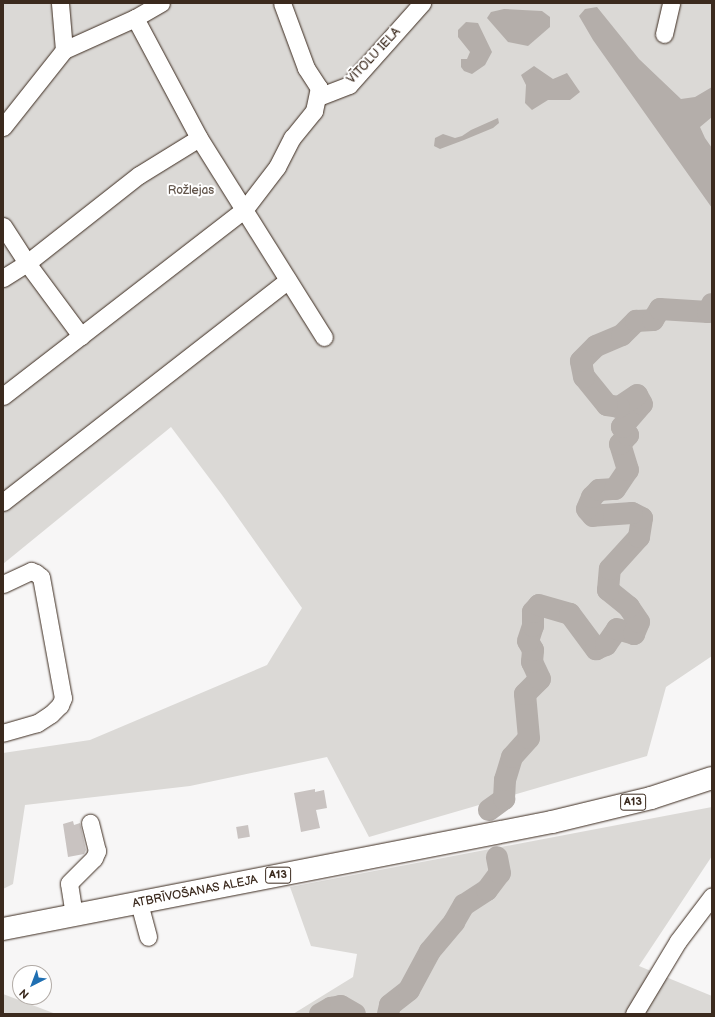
<!DOCTYPE html>
<html>
<head>
<meta charset="utf-8">
<style>
	body { margin:0 }
	#map { position:relative; width:715px; height:1017px; overflow:hidden; background:#f7f6f6; font-family:"Balsamiq Sans",sans-serif }
	div>[style] { position:absolute }
	[style*='--x'] { left:calc(var(--x)*1px); top:calc(var(--y)*1px); width:calc(var(--w)*1px); rotate:calc(var(--a)*1deg) }
	.green>* { inset:0; background:#dbd9d6 }
	.water>* { inset:0; background:#b4aeaa }
	.river>* { height:22px; margin:-11px; padding:0 11px; transform-origin:11px; border-radius:11px; background:#b4aeaa }
	.building>* { inset:0; background:#c9c3c1; transform-origin:0 0 }
	.roads { filter:drop-shadow(0 0 1px #3b2a1e) drop-shadow(0 0 1px #3b2a1e) }
	.minor>* { height:17px; margin:-8.5px; padding:0 8.5px; transform-origin:8.5px; border-radius:8.5px; background:#fff }
	.major>* { height:22px; margin:-11px; padding:0 11px; transform-origin:11px; border-radius:11px; background:#fff }
	span { translate:-50% -50%; white-space:nowrap; text-align:center; line-height:1.15; -webkit-text-stroke:4px #fff; paint-order:stroke }
	.shield-label span { padding:1px 3px; background:#fff; border:1px solid; border-radius:3px; -webkit-text-stroke-width:0 }
	.shield-label { font-size:11px; color:#3b2a1e; font-weight:700 }
	.street-label { font-size:12px; color:#3b2a1e }
	.park-label { font-size:12px; color:#63564c }
	.frame { position:absolute; inset:0; border:4px solid #3b2a1e; pointer-events:none }
	.north { position:absolute; left:12px; top:965px; width:40px; height:40px; box-sizing:border-box; background:#fff; border:1px solid #b1aaa5; border-radius:50%; rotate:222deg; font-size:11px; font-weight:700; line-height:16px; text-align:center; color:#3b2a1e }
	.north::after { content:''; display:block; margin:auto; width:14px; height:18px; background:#1f6fb2; clip-path:polygon(50% 0,100% 100%,50% 72%,0 100%) }
</style>
</head>
<body>
<div id="map">
	<div class="green">
		<i style="clip-path:polygon(3px 3px,712px 3px,712px 656px,666px 687px,647px 756px,369px 837px,327px 757px,190px 786px,25px 805px,13px 884px,3px 889px,3px 753px,90px 740px,267px 665px,302px 608px,222px 495px,171px 427px,3px 564px)"></i>
		<i style="clip-path:polygon(712px 807px,712px 856px,639px 966px,712px 996px,712px 1014px,293px 1014px,353px 977px,357px 954px,311px 946px,290px 887px)"></i>
		<i style="clip-path:polygon(3px 994px,56px 1014px,3px 1014px)"></i>
	</div>
	<div class="water">
		<i style="clip-path:polygon(597px 7px,639px 59px,681px 99px,695px 97px,712px 87px,712px 117px,700px 127px,705px 138px,712px 148px,712px 208px,593px 40px,579px 16px,585px 9px)"></i>
		<i style="clip-path:polygon(504px 9px,542px 11px,550px 17px,550px 27px,528px 46px,508px 42px,487px 18px,491px 12px)"></i>
		<i style="clip-path:polygon(466px 22px,478px 23px,492px 52px,485px 65px,472px 74px,464px 71px,461px 67px,461px 59px,467px 59px,470px 52px,458px 37px,458px 30px)"></i>
		<i style="clip-path:polygon(534px 66px,553px 79px,567px 73px,580px 92px,570px 100px,548px 100px,532px 110px,525px 103px,526px 85px,521px 75px)"></i>
		<i style="clip-path:polygon(498px 118px,499px 123px,493px 128px,464px 140px,440px 149px,434px 146px,435px 138px,443px 134px,455px 138px,462px 136px,471px 130px)"></i>
	</div>
	<div class="river">
		<i style="--x:489;--y:810;--w:19;--a:-36"></i>
		<i style="--x:504;--y:799;--w:19;--a:-87"></i>
		<i style="--x:505;--y:780;--w:24;--a:-73"></i>
		<i style="--x:512;--y:757;--w:25;--a:-48"></i>
		<i style="--x:529;--y:738;--w:44;--a:-95.2"></i>
		<i style="--x:525;--y:694;--w:21;--a:-45"></i>
		<i style="--x:540;--y:679;--w:19;--a:-115"></i>
		<i style="--x:532;--y:662;--w:12;--a:-85"></i>
		<i style="--x:533;--y:650;--w:10;--a:-119"></i>
		<i style="--x:528;--y:641;--w:16;--a:-72"></i>
		<i style="--x:533;--y:626;--w:14;--a:-90"></i>
		<i style="--x:533;--y:612;--w:9;--a:-49"></i>
		<i style="--x:539;--y:605;--w:32;--a:16"></i>
		<i style="--x:570;--y:614;--w:44;--a:53.4"></i>
		<i style="--x:596;--y:649;--w:11;--a:-22"></i>
		<i style="--x:606;--y:645;--w:19;--a:-55"></i>
		<i style="--x:617;--y:629;--w:18;--a:16"></i>
		<i style="--x:634;--y:634;--w:13;--a:-67"></i>
		<i style="--x:639;--y:622;--w:18;--a:-124"></i>
		<i style="--x:629;--y:607;--w:27;--a:-141"></i>
		<i style="--x:608;--y:590;--w:21;--a:-85"></i>
		<i style="--x:610;--y:569;--w:43;--a:-47.8"></i>
		<i style="--x:639;--y:537;--w:19;--a:-81"></i>
		<i style="--x:642;--y:518;--w:11;--a:-153"></i>
		<i style="--x:632;--y:513;--w:39;--a:176"></i>
		<i style="--x:593;--y:516;--w:9;--a:-131"></i>
		<i style="--x:587;--y:509;--w:13;--a:-67"></i>
		<i style="--x:592;--y:497;--w:10;--a:-45"></i>
		<i style="--x:599;--y:490;--w:16;--a:-4"></i>
		<i style="--x:615;--y:489;--w:23;--a:-56"></i>
		<i style="--x:628;--y:470;--w:27;--a:-107"></i>
		<i style="--x:620;--y:444;--w:12;--a:-48"></i>
		<i style="--x:628;--y:435;--w:10;--a:-127"></i>
		<i style="--x:622;--y:427;--w:30;--a:-49"></i>
		<i style="--x:642;--y:404;--w:10;--a:-119"></i>
		<i style="--x:637;--y:395;--w:22;--a:146"></i>
		<i style="--x:619;--y:407;--w:12;--a:-171"></i>
		<i style="--x:607;--y:405;--w:36;--a:-129"></i>
		<i style="--x:584;--y:377;--w:16;--a:-101"></i>
		<i style="--x:581;--y:361;--w:21;--a:-45"></i>
		<i style="--x:596;--y:346;--w:28;--a:-23"></i>
		<i style="--x:622;--y:335;--w:20;--a:-45"></i>
		<i style="--x:636;--y:321;--w:17;--a:-3"></i>
		<i style="--x:653;--y:320;--w:13;--a:-58"></i>
		<i style="--x:660;--y:309;--w:48;--a:3.6"></i>
		<i style="--x:708;--y:312;--w:9;--a:-63"></i>
		<i style="--x:320;--y:1014;--w:13;--a:-29"></i>
		<i style="--x:331;--y:1008;--w:10;--a:-11"></i>
		<i style="--x:341;--y:1006;--w:16;--a:30"></i>
		<i style="--x:388;--y:1014;--w:9;--a:-77"></i>
		<i style="--x:390;--y:1005;--w:24;--a:-38"></i>
		<i style="--x:409;--y:990;--w:44;--a:-61.7"></i>
		<i style="--x:430;--y:951;--w:38;--a:-50"></i>
		<i style="--x:454;--y:922;--w:20;--a:-60"></i>
		<i style="--x:464;--y:905;--w:27;--a:-33"></i>
		<i style="--x:487;--y:890;--w:21;--a:-53"></i>
		<i style="--x:500;--y:873;--w:16;--a:-101"></i>
	</div>
	<div class="building">
		<i style="clip-path:polygon(315px 789px,315px 792px,324px 790px,327px 808px,316px 810px,320px 828px,301px 832px,294px 793px)"></i>
		<i style="clip-path:polygon(73px 821px,74px 825px,80px 823px,86px 850px,84px 854px,68px 857px,63px 824px)"></i>
		<i style="left:248px;top:825px;width:12px;height:12px;rotate:81deg"></i>
	</div>
	<div class="roads">
		<div class="minor">
			<i style="--x:135;--y:18;--w:136;--a:61.9"></i>
			<i style="--x:199;--y:138;--w:235;--a:57.9"></i>
			<i style="--x:664;--y:34;--w:32;--a:-77"></i>
			<i style="--x:64;--y:50;--w:78;--a:-24.3"></i>
			<i style="--x:135;--y:18;--w:30;--a:-30"></i>
			<i style="--x:318;--y:97;--w:33;--a:-21"></i>
			<i style="--x:349;--y:85;--w:110;--a:-48.3"></i>
			<i style="--x:3;--y:127;--w:98;--a:-51.6"></i>
			<i style="--x:64;--y:50;--w:47;--a:-94.9"></i>
			<i style="--x:3;--y:226;--w:44;--a:57"></i>
			<i style="--x:27;--y:263;--w:91;--a:53.5"></i>
			<i style="--x:3;--y:278;--w:28;--a:-32"></i>
			<i style="--x:27;--y:263;--w:142;--a:-38.2"></i>
			<i style="--x:139;--y:175;--w:70;--a:-31.7"></i>
			<i style="--x:3;--y:396;--w:304;--a:-37.7"></i>
			<i style="--x:244;--y:210;--w:54;--a:-52.5"></i>
			<i style="--x:277;--y:167;--w:33;--a:-63"></i>
			<i style="--x:292;--y:138;--w:35;--a:-51"></i>
			<i style="--x:314;--y:111;--w:24;--a:-78"></i>
			<i style="--x:319;--y:88;--w:24;--a:-123"></i>
			<i style="--x:306;--y:68;--w:69;--a:-110.3"></i>
			<i style="--x:3;--y:502;--w:361;--a:-37.9"></i>
			<i style="--x:3;--y:584;--w:31;--a:-25"></i>
			<i style="--x:31;--y:571;--w:5;--a:22"></i>
			<i style="--x:36;--y:573;--w:6;--a:39"></i>
			<i style="--x:41;--y:577;--w:123;--a:79.7"></i>
			<i style="--x:63;--y:698;--w:8;--a:113"></i>
			<i style="--x:60;--y:705;--w:13;--a:135"></i>
			<i style="--x:51;--y:714;--w:17;--a:147"></i>
			<i style="--x:37;--y:723;--w:35;--a:164"></i>
			<i style="--x:139;--y:903;--w:35;--a:75"></i>
			<i style="--x:74;--y:915;--w:32;--a:-99"></i>
			<i style="--x:69;--y:883;--w:35;--a:-45"></i>
			<i style="--x:94;--y:858;--w:8;--a:-67"></i>
			<i style="--x:97;--y:851;--w:29;--a:-104"></i>
			<i style="--x:634;--y:1014;--w:85;--a:-58.9"></i>
			<i style="--x:678;--y:941;--w:56;--a:-52.9"></i>
		</div>
		<div class="major">
			<i style="--x:3;--y:929;--w:559;--a:-11.03"></i>
			<i style="--x:552;--y:822;--w:102;--a:-13.6"></i>
			<i style="--x:651;--y:798;--w:64;--a:-18.2"></i>
		</div>
	</div>
	<div class="shield-label">
		<span style="left:633px;top:802px">A13</span>
		<span style="left:278px;top:875px">A13</span>
	</div>
	<div class="street-label">
		<span style="left:374px;top:56px;rotate:-47deg">VĪTOLU IELA</span>
		<span style="left:195px;top:892px;rotate:-11deg">ATBRĪVOŠANAS ALEJA</span>
	</div>
	<div class="park-label">
		<span style="left:191px;top:191px">Rožlejas</span>
	</div>
	<div class="frame"></div>
	<div class="north">N</div>
</div>
</body>
</html>
